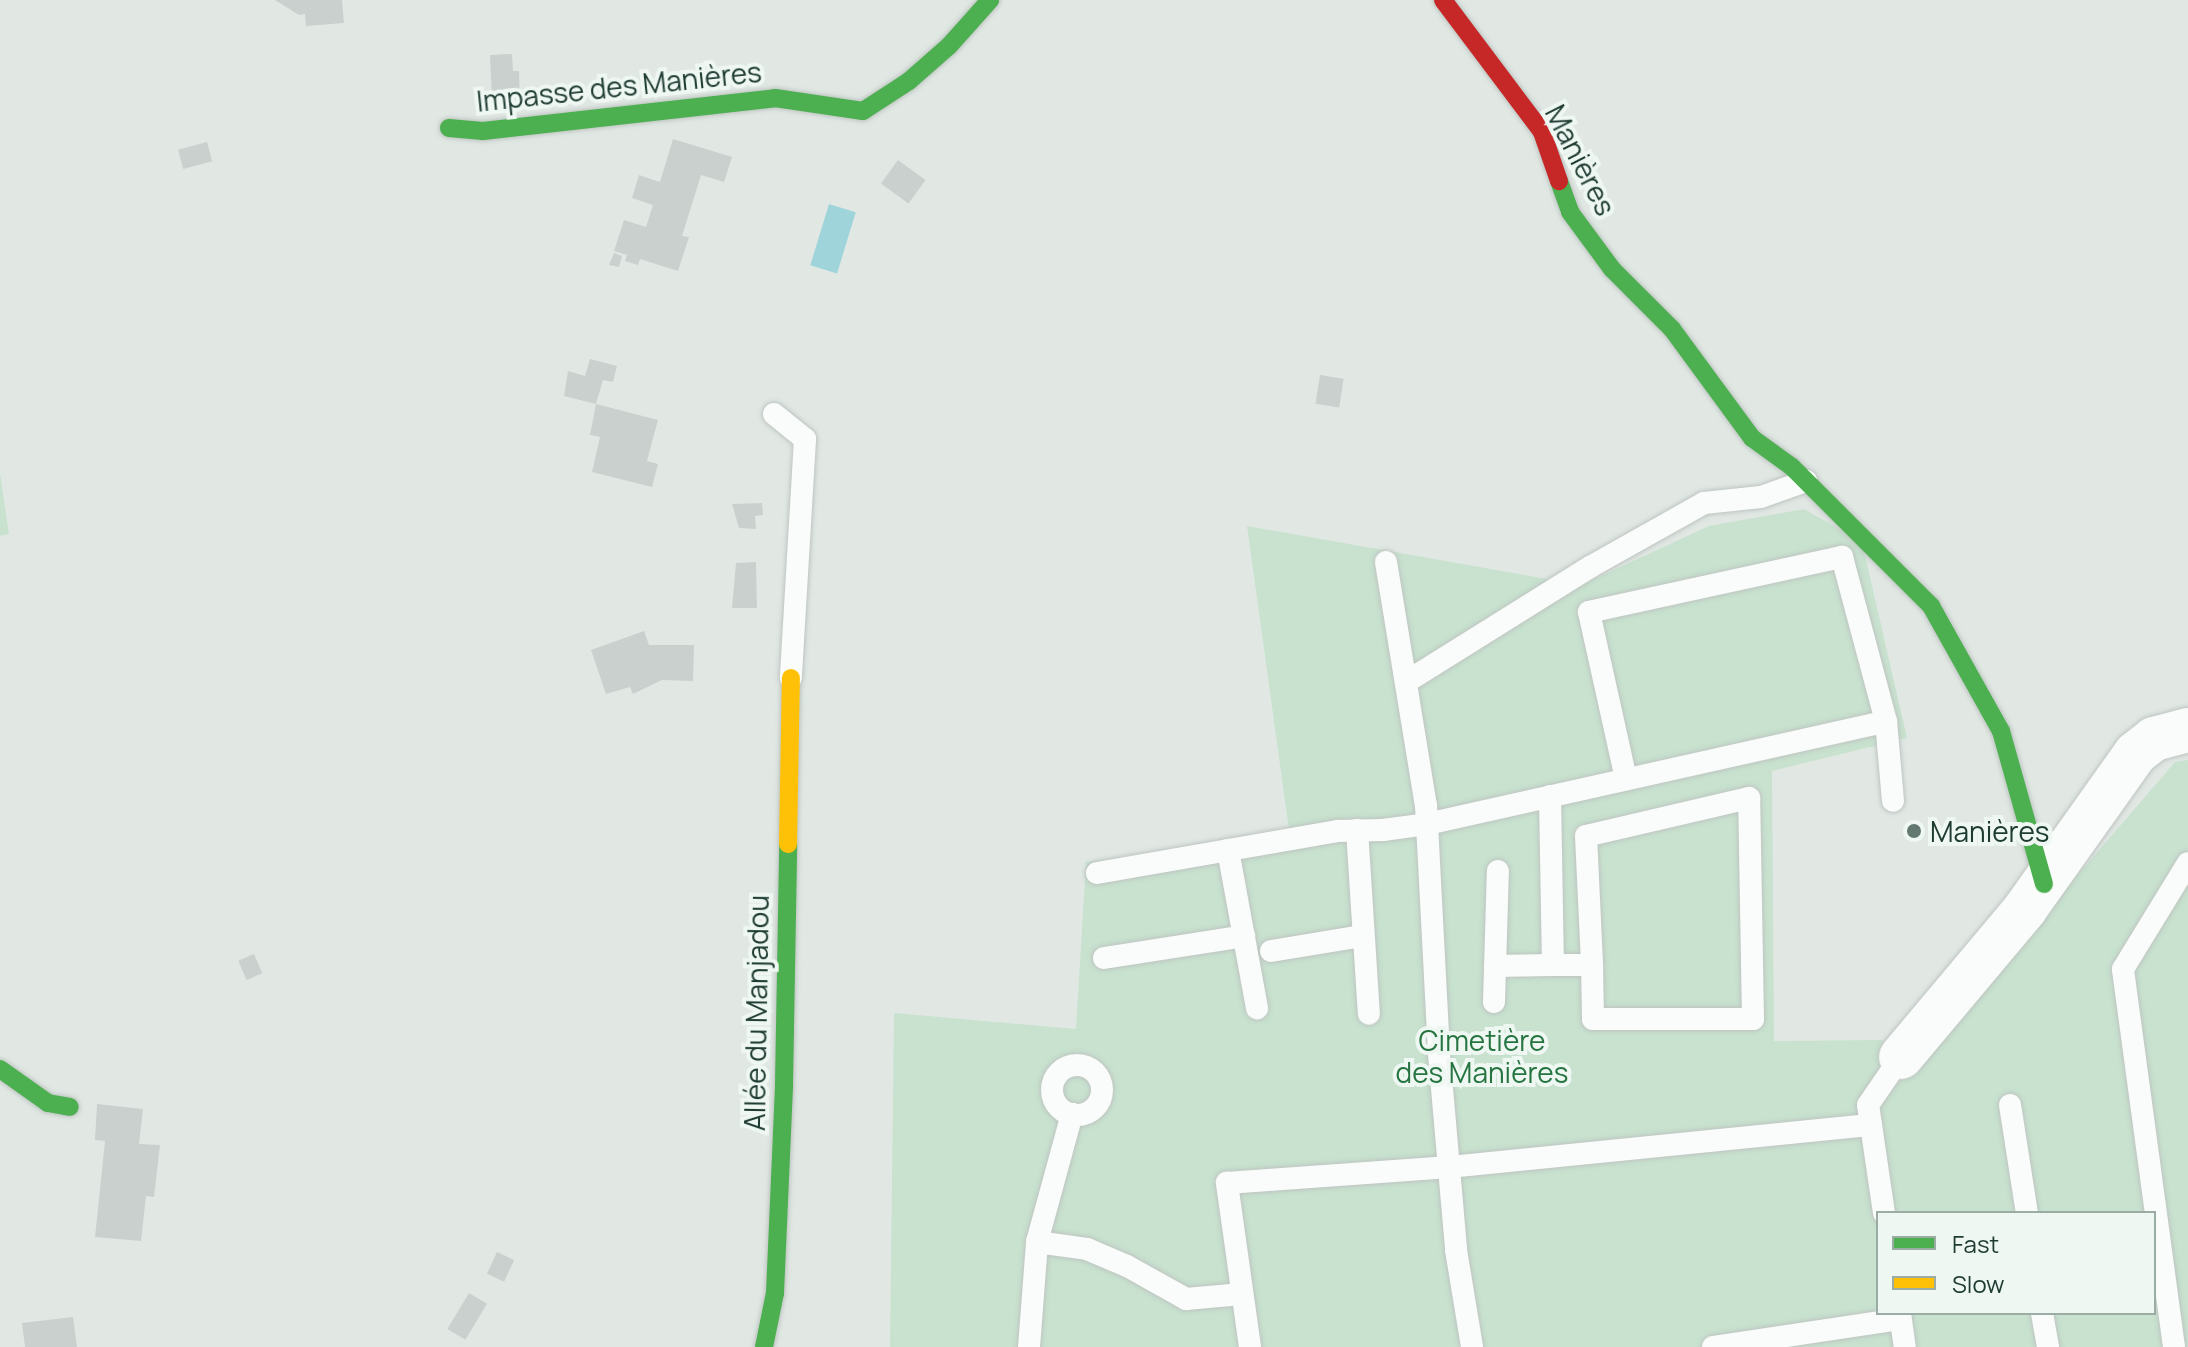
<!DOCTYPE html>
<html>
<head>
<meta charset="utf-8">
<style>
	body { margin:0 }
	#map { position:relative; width:2188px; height:1347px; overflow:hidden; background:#e1e8e4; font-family:Manrope,sans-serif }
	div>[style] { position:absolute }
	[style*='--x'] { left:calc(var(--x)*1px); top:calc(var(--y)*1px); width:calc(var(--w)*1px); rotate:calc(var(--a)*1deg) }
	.green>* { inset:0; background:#c8e2cf }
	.water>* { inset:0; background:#9ed4da; transform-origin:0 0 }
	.building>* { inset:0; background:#cad0cd; transform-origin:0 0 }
	.roads { filter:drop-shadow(0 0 2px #bec5c1) drop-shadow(0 0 2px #bec5c1) }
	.lane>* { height:22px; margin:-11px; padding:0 11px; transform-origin:11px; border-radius:11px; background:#fafcfb }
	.lane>.ring { margin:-11px; padding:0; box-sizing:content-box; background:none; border:22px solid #fafcfb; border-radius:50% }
	.street>* { height:44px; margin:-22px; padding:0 22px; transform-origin:22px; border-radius:22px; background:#fafcfb }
	.fast>* { height:18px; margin:-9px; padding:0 9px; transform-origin:9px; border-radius:9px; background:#4caf50 }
	.slow>* { height:18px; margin:-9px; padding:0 9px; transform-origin:9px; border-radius:9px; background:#ffc107 }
	.jam>* { height:18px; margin:-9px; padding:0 9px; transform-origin:9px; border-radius:9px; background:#c62828 }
	.dots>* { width:22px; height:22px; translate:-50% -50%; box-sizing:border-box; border:4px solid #eef7f2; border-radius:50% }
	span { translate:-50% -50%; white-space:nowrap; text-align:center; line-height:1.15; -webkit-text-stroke:8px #eef7f2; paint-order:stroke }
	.street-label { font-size:28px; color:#1e3b32 }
	.poi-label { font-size:28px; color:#1e3b32 }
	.left { translate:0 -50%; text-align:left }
	.park-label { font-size:28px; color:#267541 }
	.legend { position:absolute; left:1876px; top:1211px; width:280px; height:104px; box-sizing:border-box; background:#eef7f2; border:2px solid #9baca5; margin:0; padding:10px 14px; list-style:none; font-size:24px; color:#1e3b32 }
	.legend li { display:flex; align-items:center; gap:16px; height:40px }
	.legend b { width:40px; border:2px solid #9baca5 }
</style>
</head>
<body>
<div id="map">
	<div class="green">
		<i style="clip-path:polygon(0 473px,9px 534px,0 536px)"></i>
		<i style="clip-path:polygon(evenodd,1804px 509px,1862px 542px,1907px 738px,1772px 771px,1774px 1041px,1882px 1040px,1913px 1066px,2175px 762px,2188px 760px,2188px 1347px,890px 1347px,894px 1013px,1076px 1029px,1086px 862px,1290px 837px,1247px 526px,1581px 585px,1709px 526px,1804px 509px,1878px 1213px,2154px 1213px,2154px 1313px,1878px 1313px,1878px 1213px)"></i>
	</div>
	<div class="water">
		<i style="left:829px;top:204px;width:28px;height:64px;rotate:17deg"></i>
	</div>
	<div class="building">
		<i style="clip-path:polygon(275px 0,342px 0,344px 23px,306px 26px,305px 14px,299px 15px)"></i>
		<i style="clip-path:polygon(512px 54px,513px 71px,519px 71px,520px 99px,492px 101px,490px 55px)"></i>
		<i style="clip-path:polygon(673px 139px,732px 157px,724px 182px,701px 175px,682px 236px,689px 237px,678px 271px,640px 259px,638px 265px,625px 261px,627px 255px,614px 251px,624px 220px,646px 227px,653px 205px,632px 198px,639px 175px,660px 182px)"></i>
		<i style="left:207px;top:142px;width:20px;height:30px;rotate:75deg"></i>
		<i style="left:898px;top:160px;width:34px;height:29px;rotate:36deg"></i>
		<i style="clip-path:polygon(614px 253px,622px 256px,619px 267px,609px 265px)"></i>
		<i style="clip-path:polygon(590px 359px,617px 366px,613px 382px,603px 380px,596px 404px,658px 420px,647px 461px,658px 464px,652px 487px,592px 472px,600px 437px,590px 435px,596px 404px,564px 396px,568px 371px,585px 376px)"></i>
		<i style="left:1320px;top:375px;width:24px;height:29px;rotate:9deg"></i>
		<i style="clip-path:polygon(762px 503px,763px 515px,755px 516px,756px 529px,739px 528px,732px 504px)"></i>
		<i style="clip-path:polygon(756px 562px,757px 608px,732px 608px,736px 563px)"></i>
		<i style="clip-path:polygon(644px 631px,649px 645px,694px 645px,693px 681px,662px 680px,633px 694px,630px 687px,606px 694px,591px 650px)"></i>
		<i style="left:254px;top:954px;width:21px;height:17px;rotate:67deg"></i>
		<i style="clip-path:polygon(97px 1104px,143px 1109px,139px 1144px,160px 1145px,154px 1197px,146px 1196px,141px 1241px,95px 1237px,105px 1141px,95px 1140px)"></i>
		<i style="left:497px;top:1252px;width:19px;height:24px;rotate:25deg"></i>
		<i style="left:469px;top:1293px;width:21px;height:42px;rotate:31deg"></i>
		<i style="clip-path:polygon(73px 1317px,77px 1347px,25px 1347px,22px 1323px)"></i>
	</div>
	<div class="roads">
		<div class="lane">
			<i style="--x:774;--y:414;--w:40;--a:39"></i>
			<i style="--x:805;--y:439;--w:239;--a:93.4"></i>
			<i style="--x:1386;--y:562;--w:246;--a:80.7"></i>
			<i style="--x:1426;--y:805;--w:249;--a:87"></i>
			<i style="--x:1439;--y:1054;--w:197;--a:85"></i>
			<i style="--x:1456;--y:1250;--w:98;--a:80.6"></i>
			<i style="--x:1406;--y:682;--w:217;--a:-32"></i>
			<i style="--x:1590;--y:567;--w:131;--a:-29.3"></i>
			<i style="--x:1704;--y:503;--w:57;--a:-6"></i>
			<i style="--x:1761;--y:497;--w:48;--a:-19.6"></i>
			<i style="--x:1626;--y:779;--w:171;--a:-102.5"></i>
			<i style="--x:1589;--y:612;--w:259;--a:-12.3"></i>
			<i style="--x:1842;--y:557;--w:170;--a:75"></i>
			<i style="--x:1550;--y:796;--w:169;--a:89"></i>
			<i style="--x:1553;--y:965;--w:39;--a:0"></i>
			<i style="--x:1592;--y:965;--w:54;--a:88.9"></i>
			<i style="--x:1593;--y:1019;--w:160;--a:0"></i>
			<i style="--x:1753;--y:1019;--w:221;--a:-91"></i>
			<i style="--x:1749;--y:798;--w:167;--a:166.9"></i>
			<i style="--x:1586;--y:836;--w:129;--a:87.3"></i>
			<i style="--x:1357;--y:830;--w:184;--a:86.3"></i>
			<i style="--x:1228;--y:850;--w:161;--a:79.6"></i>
			<i style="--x:1097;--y:873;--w:245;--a:-9.9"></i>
			<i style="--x:1338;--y:831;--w:45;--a:-1.3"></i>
			<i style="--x:1383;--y:830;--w:44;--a:-7.8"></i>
			<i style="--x:1427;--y:824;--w:470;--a:-12.6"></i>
			<i style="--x:1886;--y:721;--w:80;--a:85"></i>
			<i style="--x:1271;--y:951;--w:93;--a:-9.3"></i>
			<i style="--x:1104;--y:958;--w:142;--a:-8.9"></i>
			<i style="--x:1495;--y:966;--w:58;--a:-1"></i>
			<i style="--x:1494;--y:1002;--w:131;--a:-88.3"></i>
			<i class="ring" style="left:1052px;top:1065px;width:28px;height:28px"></i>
			<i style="--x:2010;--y:1105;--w:109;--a:81.1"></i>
			<i style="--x:1884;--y:1213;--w:109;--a:-98.4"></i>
			<i style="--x:1868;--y:1105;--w:58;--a:-55.5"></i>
			<i style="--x:1037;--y:1242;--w:133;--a:-74.7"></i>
			<i style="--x:1900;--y:1313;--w:34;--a:82"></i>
			<i style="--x:2042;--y:1313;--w:35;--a:80"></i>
			<i style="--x:1029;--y:1347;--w:105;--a:-85.6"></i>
			<i style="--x:1037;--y:1242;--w:50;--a:8"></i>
			<i style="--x:1087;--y:1249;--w:43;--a:23"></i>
			<i style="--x:1127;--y:1266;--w:68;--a:29.2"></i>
			<i style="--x:1186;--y:1299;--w:56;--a:-5.1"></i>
			<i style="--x:1250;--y:1347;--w:166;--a:-98"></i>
			<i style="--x:1227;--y:1183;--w:223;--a:-4.1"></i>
			<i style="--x:1449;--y:1167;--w:424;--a:-5.7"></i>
			<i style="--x:1713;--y:1347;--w:189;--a:-8.5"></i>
			<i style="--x:2174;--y:1347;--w:381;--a:-97.7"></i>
			<i style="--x:2123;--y:969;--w:124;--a:-58.5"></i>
		</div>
		<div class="street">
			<i style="--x:1901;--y:1057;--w:193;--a:-50"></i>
			<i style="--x:2025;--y:909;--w:191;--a:-54.6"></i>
			<i style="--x:2136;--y:753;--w:23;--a:-38"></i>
			<i style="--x:2154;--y:739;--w:35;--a:-15"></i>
		</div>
		<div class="fast">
			<i style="--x:449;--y:128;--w:34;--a:5"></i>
			<i style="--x:483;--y:131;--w:294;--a:-6.4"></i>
			<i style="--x:775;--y:98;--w:89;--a:8.4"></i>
			<i style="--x:863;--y:111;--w:55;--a:-33.1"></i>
			<i style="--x:909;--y:81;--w:53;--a:-41.2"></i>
			<i style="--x:949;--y:46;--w:62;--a:-48.3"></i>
			<i style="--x:1559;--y:181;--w:33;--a:70"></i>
			<i style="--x:1570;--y:212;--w:71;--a:53.6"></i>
			<i style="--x:1612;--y:269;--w:85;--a:45"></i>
			<i style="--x:1672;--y:329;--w:135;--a:53.7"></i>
			<i style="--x:1752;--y:438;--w:49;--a:35.9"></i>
			<i style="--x:1792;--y:467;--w:197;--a:45"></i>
			<i style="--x:1931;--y:606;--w:143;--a:60.8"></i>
			<i style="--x:2001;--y:731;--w:159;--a:74.3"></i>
			<i style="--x:0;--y:1069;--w:59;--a:35.3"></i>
			<i style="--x:48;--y:1103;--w:22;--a:10"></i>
			<i style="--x:764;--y:1347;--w:55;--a:-78.5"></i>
			<i style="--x:775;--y:1293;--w:208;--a:-87.5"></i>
			<i style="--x:784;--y:1085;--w:241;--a:-89"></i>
		</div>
		<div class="slow">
			<i style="--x:788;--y:844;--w:166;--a:-89"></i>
		</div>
		<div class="jam">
			<i style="--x:1443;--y:0;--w:165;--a:53.1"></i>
			<i style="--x:1542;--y:132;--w:52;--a:70.9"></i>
		</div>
	</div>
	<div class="dots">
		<i style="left:1914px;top:831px;background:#627870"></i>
	</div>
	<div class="street-label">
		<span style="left:619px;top:86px;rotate:-6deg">Impasse des Manières</span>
		<span style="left:1581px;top:160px;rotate:63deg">Manières</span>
		<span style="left:756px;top:1013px;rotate:-89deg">Allée du Manjadou</span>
	</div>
	<div class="poi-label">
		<span class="left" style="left:1930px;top:831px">Manières</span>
	</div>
	<div class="park-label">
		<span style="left:1482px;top:1056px">Cimetière<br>des Manières</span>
	</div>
	<ul class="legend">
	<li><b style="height:10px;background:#4caf50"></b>Fast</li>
	<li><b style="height:10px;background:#ffc107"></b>Slow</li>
	</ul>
</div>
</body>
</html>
